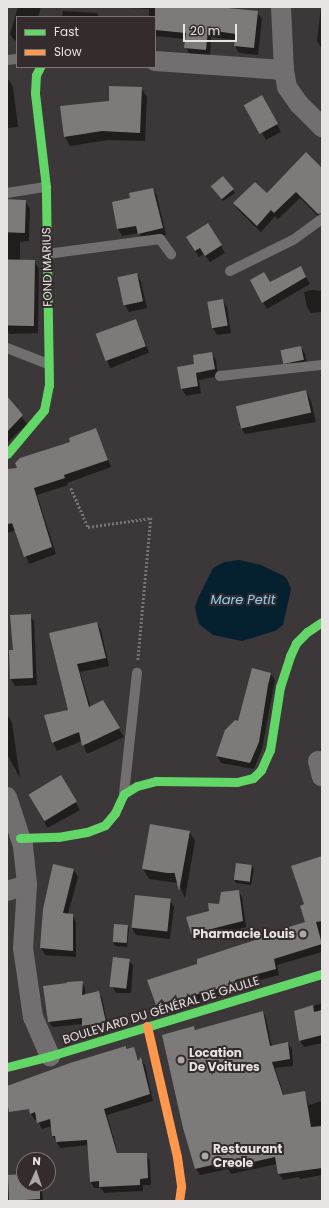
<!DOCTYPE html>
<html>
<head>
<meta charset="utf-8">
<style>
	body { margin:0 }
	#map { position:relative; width:329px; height:1208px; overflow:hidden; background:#3c3738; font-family:Poppins,sans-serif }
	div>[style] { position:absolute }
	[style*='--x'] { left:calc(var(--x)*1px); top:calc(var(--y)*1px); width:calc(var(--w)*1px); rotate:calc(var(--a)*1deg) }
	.water>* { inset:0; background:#052130 }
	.shadow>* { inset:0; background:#0007; transform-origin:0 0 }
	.building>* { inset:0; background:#7d7a7a; transform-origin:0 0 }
	.path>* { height:2.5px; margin-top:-1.25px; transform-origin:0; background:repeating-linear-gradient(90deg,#767474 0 2px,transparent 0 4px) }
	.lane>* { height:10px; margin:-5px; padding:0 5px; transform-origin:5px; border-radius:5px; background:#716f6f }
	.street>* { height:20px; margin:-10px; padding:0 10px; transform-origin:10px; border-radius:10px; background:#716f6f }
	.fast>* { height:9px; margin:-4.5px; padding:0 4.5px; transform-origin:4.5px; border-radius:4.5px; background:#63d668 }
	.slow>* { height:9px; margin:-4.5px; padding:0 4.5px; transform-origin:4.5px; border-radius:4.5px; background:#ff974d }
	.dots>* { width:11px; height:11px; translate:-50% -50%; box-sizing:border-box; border:2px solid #332b2c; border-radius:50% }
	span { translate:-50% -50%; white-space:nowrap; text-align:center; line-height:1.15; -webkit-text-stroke:4px #332b2c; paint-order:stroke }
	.street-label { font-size:12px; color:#e8e4e4 }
	.poi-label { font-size:12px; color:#e8e4e4; font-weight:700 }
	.right { translate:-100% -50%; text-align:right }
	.left { translate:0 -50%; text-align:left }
	.water-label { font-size:13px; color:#8bcef4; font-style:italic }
	.frame { position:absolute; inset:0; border:8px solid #e8e4e4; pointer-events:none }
	.legend { position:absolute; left:16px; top:16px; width:140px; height:52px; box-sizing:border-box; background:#332b2c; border:1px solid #7b7576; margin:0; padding:5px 7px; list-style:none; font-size:12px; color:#e8e4e4 }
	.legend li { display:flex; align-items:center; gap:8px; height:20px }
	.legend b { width:20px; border:1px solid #7b7576 }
	.north { position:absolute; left:16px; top:1152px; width:40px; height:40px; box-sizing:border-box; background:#332b2c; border:1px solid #7b7576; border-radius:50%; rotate:3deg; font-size:11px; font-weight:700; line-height:16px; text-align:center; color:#e8e4e4 }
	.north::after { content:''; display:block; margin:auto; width:14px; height:18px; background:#aca7a8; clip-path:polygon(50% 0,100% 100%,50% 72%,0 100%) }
	.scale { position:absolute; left:183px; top:24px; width:54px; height:18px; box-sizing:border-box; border:2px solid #e8e4e4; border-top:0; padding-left:5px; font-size:12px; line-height:14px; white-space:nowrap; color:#e8e4e4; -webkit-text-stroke:3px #332b2c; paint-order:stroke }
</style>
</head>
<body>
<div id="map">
	<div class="water">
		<i style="clip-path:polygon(239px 560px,261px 565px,284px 576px,287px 579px,291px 589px,283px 625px,275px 631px,242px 641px,213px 635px,199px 624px,196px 613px,195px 607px,198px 598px,213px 568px,224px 562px)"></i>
	</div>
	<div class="shadow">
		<i style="clip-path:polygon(18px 7px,41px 7px,38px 17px,17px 17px,17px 41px,14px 40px,10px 34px)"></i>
		<i style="clip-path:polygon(113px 7px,231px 7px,231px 9px,257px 12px,262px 19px,258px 55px,239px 53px,235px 46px,236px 40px,211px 37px,210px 57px,190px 55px,186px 48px,186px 39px,155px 36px,155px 17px,149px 17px,149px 9px)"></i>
		<i style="clip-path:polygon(321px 7px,322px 7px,322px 49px,317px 41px)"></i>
		<i style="clip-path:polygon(63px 11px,97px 13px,99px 17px,62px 17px)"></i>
		<i style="clip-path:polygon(7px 80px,9px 80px,13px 87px,18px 127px,7px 128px)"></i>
		<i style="clip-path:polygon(141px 88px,147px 97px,145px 141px,108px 140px,70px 146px,65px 137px,61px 107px,110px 102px)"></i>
		<i style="left:261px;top:96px;width:41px;height:17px;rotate:61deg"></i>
		<i style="clip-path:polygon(322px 169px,322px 220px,300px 198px,278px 219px,275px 216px,261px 232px,238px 210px,234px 203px,267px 194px)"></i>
		<i style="clip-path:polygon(211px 186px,233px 190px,235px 193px,223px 201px)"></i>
		<i style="clip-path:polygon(153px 189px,157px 196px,166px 235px,143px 240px,139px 233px,122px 236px,118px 229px,113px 203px,132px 199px)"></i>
		<i style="clip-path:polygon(25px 201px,30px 209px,29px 241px,20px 242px,20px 262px,34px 261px,39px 269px,38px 333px,9px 334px,7px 329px,7px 202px)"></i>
		<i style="clip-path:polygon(191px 245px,221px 246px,225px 253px,210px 262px,204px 254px,199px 257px)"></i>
		<i style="clip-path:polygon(300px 268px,310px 284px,267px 309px,251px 281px,270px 284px)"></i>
		<i style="clip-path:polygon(137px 275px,141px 282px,147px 308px,129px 312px,125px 305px)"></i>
		<i style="clip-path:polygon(312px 290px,322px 291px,322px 312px,311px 313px,307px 307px,304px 292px)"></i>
		<i style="clip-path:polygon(222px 300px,227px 307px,231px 333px,217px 335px,213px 328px)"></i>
		<i style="left:136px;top:320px;width:35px;height:42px;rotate:68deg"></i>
		<i style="clip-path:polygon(301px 347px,305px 354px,308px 367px,288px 370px,283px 362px)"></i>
		<i style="clip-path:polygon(211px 353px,216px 360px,218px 376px,199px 380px,201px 393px,186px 396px,182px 389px,195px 365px)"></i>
		<i style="clip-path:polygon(306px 391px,311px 401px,316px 422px,245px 434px,239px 424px)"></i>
		<i style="clip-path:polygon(7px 397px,27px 424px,7px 443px)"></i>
		<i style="clip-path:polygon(96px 429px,111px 467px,67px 483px,68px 485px,37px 495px,56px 554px,29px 564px,16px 530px,7px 533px,7px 525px,17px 522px,7px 523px,7px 502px,71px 443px)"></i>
		<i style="clip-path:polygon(30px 615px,34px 622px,37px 685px,15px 686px,11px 679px,14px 651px)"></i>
		<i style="clip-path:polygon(97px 623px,101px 630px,109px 666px,80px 672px,91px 708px,103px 702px,124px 737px,87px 754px,82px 741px,57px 751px,53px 743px,45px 716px,69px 711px,50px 633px)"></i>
		<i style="clip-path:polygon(271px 674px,275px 680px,262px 749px,254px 769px,221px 763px,217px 756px)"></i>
		<i style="clip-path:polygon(7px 717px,9px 717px,12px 723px,20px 778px,7px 754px)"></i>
		<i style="left:61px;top:776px;width:39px;height:37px;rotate:61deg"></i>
		<i style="clip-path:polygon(189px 831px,195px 841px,185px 898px,178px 883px,149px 879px,143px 869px)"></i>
		<i style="clip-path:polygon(322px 857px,322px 952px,277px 965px,279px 975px,238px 986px,239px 991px,160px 1011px,156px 1005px,198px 965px,306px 922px,305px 905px)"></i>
		<i style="clip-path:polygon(252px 866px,254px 869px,251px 885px,236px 883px,234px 880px)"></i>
		<i style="clip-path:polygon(74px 870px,78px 877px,68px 914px,72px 915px,76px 922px,76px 957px,45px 955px,41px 948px)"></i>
		<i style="clip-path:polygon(239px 891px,242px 897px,246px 927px,195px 940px,192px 933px,211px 912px)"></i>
		<i style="clip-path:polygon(170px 900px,174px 907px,170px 939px,136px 935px,132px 928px)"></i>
		<i style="clip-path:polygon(115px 925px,127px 925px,129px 929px,127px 947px,115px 946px,113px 942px)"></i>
		<i style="clip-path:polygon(129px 960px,133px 966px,131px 993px,116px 993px,112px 986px)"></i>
		<i style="clip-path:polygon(82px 982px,85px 988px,85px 996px,98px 992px,102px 998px,108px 1027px,87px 1031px,83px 1024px,52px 1027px,49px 1021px)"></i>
		<i style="clip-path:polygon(322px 1003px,322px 1043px,304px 1047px,300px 1041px,295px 1012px)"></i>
		<i style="clip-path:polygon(263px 1012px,266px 1018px,272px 1047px,288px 1043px,292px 1049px,293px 1066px,275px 1068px,284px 1096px,304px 1092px,309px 1105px,322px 1101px,322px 1175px,300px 1179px,299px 1177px,283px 1180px,279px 1174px,277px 1164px,231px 1174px,228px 1169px,200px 1175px,196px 1169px,194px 1027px,196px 1030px)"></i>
		<i style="clip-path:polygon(133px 1049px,139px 1062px,141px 1059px,145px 1065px,153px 1101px,107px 1115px,118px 1154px,146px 1154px,150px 1161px,151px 1185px,143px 1185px,143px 1191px,104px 1193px,101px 1188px,94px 1188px,91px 1182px,88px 1145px,60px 1148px,53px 1136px,52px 1126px,42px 1129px,37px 1119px,35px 1120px,31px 1114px,127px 1050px)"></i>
		<i style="clip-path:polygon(24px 1175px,24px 1184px,42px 1184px,43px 1201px,7px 1201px,7px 1176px)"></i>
	</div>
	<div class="building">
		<i style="clip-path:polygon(155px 7px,217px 7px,258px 11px,254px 48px,234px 46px,236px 34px,208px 30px,206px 50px,184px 48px,186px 33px,155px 30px)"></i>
		<i style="clip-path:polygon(109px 86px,142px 87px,140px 133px,102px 131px,64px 137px,60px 106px,109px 101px)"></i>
		<i style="left:262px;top:95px;width:33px;height:21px;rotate:61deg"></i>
		<i style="clip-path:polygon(306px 152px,322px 168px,322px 213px,318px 214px,296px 192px,274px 213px,271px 210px,257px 226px,233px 203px,255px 182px,267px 193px)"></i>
		<i style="left:223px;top:176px;width:17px;height:16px;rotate:50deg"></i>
		<i style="clip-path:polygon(153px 188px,163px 228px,138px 234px,136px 226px,117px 229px,112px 202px,130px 198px,129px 193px)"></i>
		<i style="left:26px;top:200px;width:33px;height:19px;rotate:92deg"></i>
		<i style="clip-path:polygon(208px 223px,222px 245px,205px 256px,200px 248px,195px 251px,186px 237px)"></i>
		<i style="left:35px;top:260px;width:66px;height:28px;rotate:91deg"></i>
		<i style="clip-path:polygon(301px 266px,306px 277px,262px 303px,250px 280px,264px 272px,270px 282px)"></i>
		<i style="left:137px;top:273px;width:29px;height:20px;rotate:78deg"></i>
		<i style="left:223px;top:299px;width:27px;height:16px;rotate:80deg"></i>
		<i style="left:136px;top:319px;width:29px;height:43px;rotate:70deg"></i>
		<i style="left:301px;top:346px;width:14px;height:21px;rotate:78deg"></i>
		<i style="clip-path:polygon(212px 352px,215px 369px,196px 373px,198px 386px,181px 389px,177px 367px,194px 364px,193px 355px)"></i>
		<i style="left:306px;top:390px;width:23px;height:72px;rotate:77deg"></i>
		<i style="clip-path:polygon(7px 396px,23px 415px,7px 432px)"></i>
		<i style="clip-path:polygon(96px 428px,108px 460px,64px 475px,65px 478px,34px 488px,52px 547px,24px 557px,12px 523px,7px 524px,7px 469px,17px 468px,15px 463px,20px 458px,70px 442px,69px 438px)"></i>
		<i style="clip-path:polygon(31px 614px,33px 678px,10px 679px,9px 650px,13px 650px,10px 615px)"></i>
		<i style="clip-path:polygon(97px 622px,106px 658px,77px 664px,89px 707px,103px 700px,120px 728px,82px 746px,79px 732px,52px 743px,44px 715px,68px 710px,49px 633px)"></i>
		<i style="clip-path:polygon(252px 668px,271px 673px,268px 685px,259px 742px,250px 763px,216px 756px,225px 730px,235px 720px,238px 721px)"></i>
		<i style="left:61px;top:775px;width:31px;height:38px;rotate:59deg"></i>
		<i style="clip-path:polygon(150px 824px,190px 831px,179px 891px,174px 871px,174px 873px,167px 873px,142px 869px)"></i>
		<i style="clip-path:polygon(322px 856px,322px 921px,316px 922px,322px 944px,274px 959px,276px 969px,235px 980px,236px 984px,156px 1005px,147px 980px,197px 964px,197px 959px,280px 932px,279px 930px,305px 922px,300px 906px,304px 904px,291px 866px)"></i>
		<i style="left:236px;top:863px;width:16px;height:17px;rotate:7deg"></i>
		<i style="clip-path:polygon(53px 864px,74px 869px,63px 913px,73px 914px,73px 951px,40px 948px,43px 909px)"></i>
		<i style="clip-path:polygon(239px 890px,243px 921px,191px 934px,186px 917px,209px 911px,208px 903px,219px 904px,221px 892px)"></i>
		<i style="left:135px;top:895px;width:36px;height:33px;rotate:6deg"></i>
		<i style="left:114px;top:924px;width:14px;height:18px;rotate:4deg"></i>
		<i style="left:113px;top:957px;width:17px;height:30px;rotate:7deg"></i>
		<i style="clip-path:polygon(83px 981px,82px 995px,99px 991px,106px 1022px,82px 1026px,82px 1018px,48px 1022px,43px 986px,67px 983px,67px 982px)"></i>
		<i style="clip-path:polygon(313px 1005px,314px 1012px,322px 1010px,322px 1035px,299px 1041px,294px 1011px)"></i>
		<i style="clip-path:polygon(263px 1011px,270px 1046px,288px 1042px,290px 1059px,272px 1062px,283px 1095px,305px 1091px,311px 1127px,322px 1126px,322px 1168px,278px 1174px,275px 1157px,226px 1168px,225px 1162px,195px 1169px,183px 1128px,162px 1035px,194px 1026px,195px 1030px)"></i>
		<i style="clip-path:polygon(126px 1046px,126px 1049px,134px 1047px,138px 1061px,141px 1057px,150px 1094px,104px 1109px,117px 1153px,147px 1153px,148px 1178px,140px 1179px,140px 1185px,99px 1187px,99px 1181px,90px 1182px,87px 1140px,56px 1142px,55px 1136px,52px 1136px,50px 1119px,37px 1123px,35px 1112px,30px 1114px,29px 1109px,9px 1112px,7px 1101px,7px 1086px,70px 1063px)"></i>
		<i style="clip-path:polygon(24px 1174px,24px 1184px,40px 1184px,40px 1199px,9px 1201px,8px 1175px)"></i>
	</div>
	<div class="path">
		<i style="--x:71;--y:488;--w:43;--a:66.4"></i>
		<i style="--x:88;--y:527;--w:64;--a:-8.1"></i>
		<i style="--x:151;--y:518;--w:143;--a:95.2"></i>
	</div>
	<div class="lane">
		<i style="--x:7;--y:60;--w:10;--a:-6"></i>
		<i style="--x:7;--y:193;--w:39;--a:-9"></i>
		<i style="--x:47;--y:254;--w:114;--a:-7.6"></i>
		<i style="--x:160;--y:239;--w:19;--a:54"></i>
		<i style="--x:230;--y:271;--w:70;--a:-26.2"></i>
		<i style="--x:293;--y:240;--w:36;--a:-36"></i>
		<i style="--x:7;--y:348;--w:44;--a:21.3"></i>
		<i style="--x:220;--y:376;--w:103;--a:-6.2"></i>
		<i style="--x:124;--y:794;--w:122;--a:-83.9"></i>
	</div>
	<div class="street">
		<i style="--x:281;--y:7;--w:63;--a:87.3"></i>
		<i style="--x:284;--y:70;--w:17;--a:80"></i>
		<i style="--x:287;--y:87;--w:21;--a:55"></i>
		<i style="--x:299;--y:104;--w:33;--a:45"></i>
		<i style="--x:155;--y:61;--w:129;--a:4"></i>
		<i style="--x:318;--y:761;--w:16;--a:76"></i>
		<i style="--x:7;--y:797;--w:52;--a:71.9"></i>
		<i style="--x:23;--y:846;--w:39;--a:84"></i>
		<i style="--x:27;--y:885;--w:63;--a:93.6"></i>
		<i style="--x:23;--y:948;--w:70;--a:81.8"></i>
		<i style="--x:33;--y:1017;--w:43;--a:66.4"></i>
		<i style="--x:7;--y:891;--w:21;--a:-17"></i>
	</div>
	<div class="fast">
		<i style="--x:7;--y:454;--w:57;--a:-49.9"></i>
		<i style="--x:44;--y:410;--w:25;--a:-79"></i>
		<i style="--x:49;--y:385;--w:198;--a:-90.9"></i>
		<i style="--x:46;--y:187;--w:95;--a:-96.7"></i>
		<i style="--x:35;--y:93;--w:18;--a:-87"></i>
		<i style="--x:36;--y:75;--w:9;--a:-63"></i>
		<i style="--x:20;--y:838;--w:38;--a:-2"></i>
		<i style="--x:58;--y:837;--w:29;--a:-10"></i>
		<i style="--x:87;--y:832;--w:19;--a:-21"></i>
		<i style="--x:105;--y:825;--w:16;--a:-50"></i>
		<i style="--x:115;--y:813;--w:21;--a:-65"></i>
		<i style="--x:124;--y:794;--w:15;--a:-32"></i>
		<i style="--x:137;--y:786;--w:20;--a:-15"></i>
		<i style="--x:156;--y:781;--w:81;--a:0.7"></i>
		<i style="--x:237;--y:782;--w:16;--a:-14"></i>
		<i style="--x:253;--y:778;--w:11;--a:-45"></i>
		<i style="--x:261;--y:770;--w:22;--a:-66"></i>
		<i style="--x:270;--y:750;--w:64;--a:-81"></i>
		<i style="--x:280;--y:687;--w:33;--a:-72"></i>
		<i style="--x:290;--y:656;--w:14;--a:-65"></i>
		<i style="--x:296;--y:643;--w:16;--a:-45"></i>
		<i style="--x:307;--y:632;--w:18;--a:-34"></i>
		<i style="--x:7;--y:1067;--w:44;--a:-14.3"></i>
		<i style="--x:50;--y:1056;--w:284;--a:-16.8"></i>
	</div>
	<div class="slow">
		<i style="--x:147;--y:1026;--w:134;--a:77.1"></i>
		<i style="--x:177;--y:1157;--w:30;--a:82"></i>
		<i style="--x:181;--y:1187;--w:14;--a:98"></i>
	</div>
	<div class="dots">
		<i style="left:303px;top:934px;background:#aca7a8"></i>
		<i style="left:181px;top:1060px;background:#aca7a8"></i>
		<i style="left:205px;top:1156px;background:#aca7a8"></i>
	</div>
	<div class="street-label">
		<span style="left:47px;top:267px;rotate:-91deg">FOND MARIUS</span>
		<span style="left:161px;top:1010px;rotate:-17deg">BOULEVARD DU GÉNÉRAL DE GAULLE</span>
	</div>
	<div class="poi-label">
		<span class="right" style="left:295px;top:934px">Pharmacie Louis</span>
		<span class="left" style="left:189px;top:1060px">Location<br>De Voitures</span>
		<span class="left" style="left:213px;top:1156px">Restaurant<br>Creole</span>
	</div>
	<div class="water-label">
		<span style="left:243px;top:600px">Mare Petit</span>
	</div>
	<div class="frame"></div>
	<ul class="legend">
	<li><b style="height:5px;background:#63d668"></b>Fast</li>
	<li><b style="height:5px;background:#ff974d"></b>Slow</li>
	</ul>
	<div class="north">N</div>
	<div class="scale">20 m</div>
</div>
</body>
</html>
